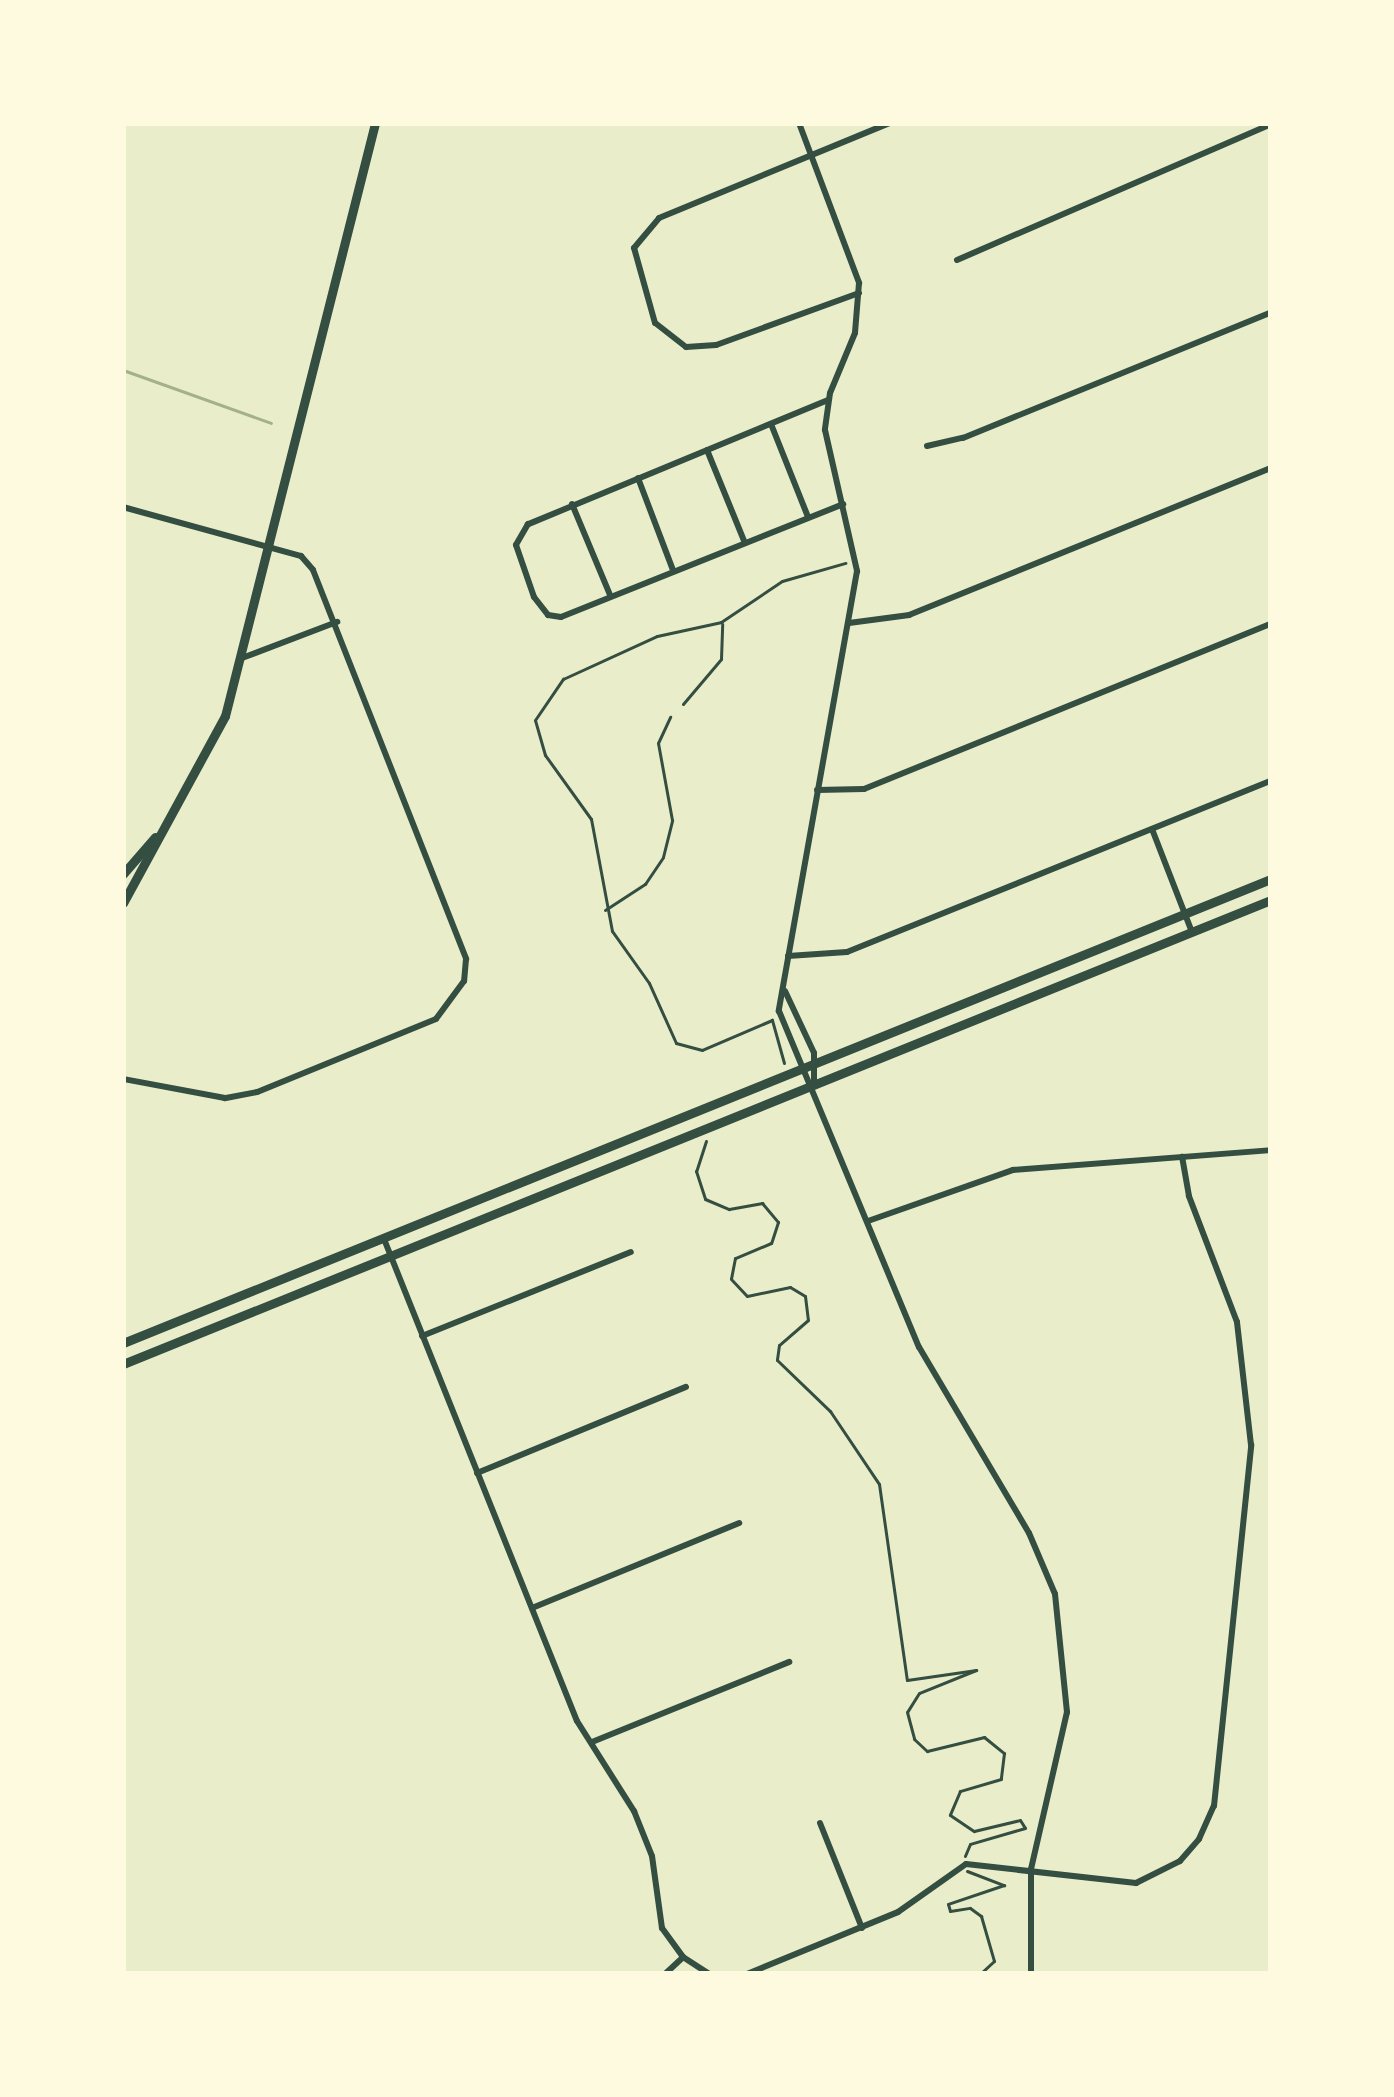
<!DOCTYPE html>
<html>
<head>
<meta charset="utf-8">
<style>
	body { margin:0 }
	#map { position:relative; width:1394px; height:2097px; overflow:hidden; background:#e9edc9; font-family:"Zilla Slab",serif }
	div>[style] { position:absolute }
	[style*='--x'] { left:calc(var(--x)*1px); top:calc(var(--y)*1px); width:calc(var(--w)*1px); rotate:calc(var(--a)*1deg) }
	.stream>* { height:3px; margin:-1.5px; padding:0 1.5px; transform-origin:1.5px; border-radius:1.5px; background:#a3b18a }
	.path>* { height:3px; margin:-1.5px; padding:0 1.5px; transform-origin:1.5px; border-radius:1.5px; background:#344e41 }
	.minor>* { height:6px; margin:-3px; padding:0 3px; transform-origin:3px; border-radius:3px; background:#344e41 }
	.secondary>* { height:9px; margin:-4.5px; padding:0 4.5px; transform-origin:4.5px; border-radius:4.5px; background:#344e41 }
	span { translate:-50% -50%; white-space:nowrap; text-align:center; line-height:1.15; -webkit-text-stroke:12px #fefae0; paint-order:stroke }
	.frame { position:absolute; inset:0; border:126px solid #fefae0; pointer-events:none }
</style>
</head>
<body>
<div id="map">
	<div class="stream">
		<i style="--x:123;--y:370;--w:157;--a:19.7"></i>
	</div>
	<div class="path">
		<i style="--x:683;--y:704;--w:59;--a:-49.8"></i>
		<i style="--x:721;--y:659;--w:35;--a:-88"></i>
		<i style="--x:605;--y:910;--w:48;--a:-33"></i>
		<i style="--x:645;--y:884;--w:32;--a:-56"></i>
		<i style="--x:663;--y:857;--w:38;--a:-76"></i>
		<i style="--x:672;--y:820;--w:78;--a:-100.3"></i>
		<i style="--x:658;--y:743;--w:29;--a:-65"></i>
		<i style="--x:784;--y:1063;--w:45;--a:-105.6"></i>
		<i style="--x:772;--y:1020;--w:76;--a:156.8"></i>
		<i style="--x:702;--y:1050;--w:27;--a:-165"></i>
		<i style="--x:676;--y:1043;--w:66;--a:-114.2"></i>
		<i style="--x:649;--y:983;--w:64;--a:-125.4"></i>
		<i style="--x:612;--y:931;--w:114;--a:-100.6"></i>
		<i style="--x:591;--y:819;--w:79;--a:-125.7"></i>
		<i style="--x:545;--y:755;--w:36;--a:-106"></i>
		<i style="--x:535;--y:720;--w:50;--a:-55.7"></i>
		<i style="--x:563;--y:679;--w:103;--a:-24.6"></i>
		<i style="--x:657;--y:636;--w:66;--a:-12.3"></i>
		<i style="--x:721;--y:622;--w:73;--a:-33.9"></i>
		<i style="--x:782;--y:581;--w:66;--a:-15.9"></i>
		<i style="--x:706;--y:1141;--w:32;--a:108"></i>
		<i style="--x:696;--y:1171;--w:29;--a:72"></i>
		<i style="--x:705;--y:1199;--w:26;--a:23"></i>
		<i style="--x:729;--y:1209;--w:34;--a:-10"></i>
		<i style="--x:762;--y:1203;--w:25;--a:50"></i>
		<i style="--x:778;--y:1222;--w:22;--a:108"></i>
		<i style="--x:771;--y:1243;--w:39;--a:157"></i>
		<i style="--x:735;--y:1258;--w:21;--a:101"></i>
		<i style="--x:731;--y:1279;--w:23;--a:47"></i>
		<i style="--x:747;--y:1296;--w:44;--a:-11.8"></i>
		<i style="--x:790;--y:1287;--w:17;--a:31"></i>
		<i style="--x:805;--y:1296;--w:24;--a:83"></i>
		<i style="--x:808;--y:1320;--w:38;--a:139"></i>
		<i style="--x:779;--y:1345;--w:15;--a:98"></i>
		<i style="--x:777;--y:1360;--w:74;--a:43.9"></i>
		<i style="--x:830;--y:1411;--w:88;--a:56.1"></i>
		<i style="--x:879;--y:1484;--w:198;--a:81.9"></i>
		<i style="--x:907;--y:1680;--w:70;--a:-8.2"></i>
		<i style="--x:976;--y:1670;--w:61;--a:158"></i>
		<i style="--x:919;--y:1693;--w:22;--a:122"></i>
		<i style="--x:907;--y:1712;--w:28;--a:75"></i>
		<i style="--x:914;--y:1739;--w:18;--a:43"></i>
		<i style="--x:927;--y:1751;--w:59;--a:-13.8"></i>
		<i style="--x:984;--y:1737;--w:26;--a:39"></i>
		<i style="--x:1004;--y:1753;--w:26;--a:97"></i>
		<i style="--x:1001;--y:1779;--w:43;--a:163.7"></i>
		<i style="--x:960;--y:1791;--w:26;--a:113"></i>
		<i style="--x:950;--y:1815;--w:29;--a:34"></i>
		<i style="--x:974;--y:1831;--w:47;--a:-13.4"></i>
		<i style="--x:1020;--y:1820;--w:9;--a:58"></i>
		<i style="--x:1025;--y:1828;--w:57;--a:163.8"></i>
		<i style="--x:970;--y:1844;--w:13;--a:113"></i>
		<i style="--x:967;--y:1871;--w:40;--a:21"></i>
		<i style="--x:1004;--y:1885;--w:59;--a:161.3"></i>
		<i style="--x:948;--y:1904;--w:7;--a:74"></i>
		<i style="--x:950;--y:1911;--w:20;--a:-9"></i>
		<i style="--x:970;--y:1908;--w:14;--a:36"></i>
		<i style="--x:981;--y:1916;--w:47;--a:73.9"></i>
		<i style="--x:994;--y:1961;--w:19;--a:137"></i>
	</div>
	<div class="minor">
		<i style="--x:799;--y:123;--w:171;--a:69.4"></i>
		<i style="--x:859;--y:283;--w:50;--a:94.6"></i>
		<i style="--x:855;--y:333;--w:65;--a:112.6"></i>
		<i style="--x:830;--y:393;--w:37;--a:98"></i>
		<i style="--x:825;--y:430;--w:145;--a:77.2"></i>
		<i style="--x:857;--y:571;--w:447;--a:100.1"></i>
		<i style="--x:779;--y:1011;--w:364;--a:67.4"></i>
		<i style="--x:919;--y:1347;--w:216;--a:59.4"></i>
		<i style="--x:1029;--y:1533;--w:66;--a:66.9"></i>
		<i style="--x:1055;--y:1594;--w:119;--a:84.2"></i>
		<i style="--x:1067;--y:1712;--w:161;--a:102.9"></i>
		<i style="--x:1031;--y:1869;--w:105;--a:90"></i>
		<i style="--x:957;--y:260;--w:342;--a:-23.4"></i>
		<i style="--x:859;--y:293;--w:152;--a:160"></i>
		<i style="--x:716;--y:345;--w:30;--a:176"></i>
		<i style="--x:686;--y:347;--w:39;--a:-142"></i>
		<i style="--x:655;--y:323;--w:78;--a:-105.6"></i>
		<i style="--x:634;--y:248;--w:39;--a:-50"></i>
		<i style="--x:659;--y:218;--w:249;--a:-22.4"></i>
		<i style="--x:828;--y:400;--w:325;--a:157.5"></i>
		<i style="--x:528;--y:524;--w:24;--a:120"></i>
		<i style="--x:516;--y:545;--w:55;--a:70.9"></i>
		<i style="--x:534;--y:597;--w:23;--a:52"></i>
		<i style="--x:548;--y:615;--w:13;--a:9"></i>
		<i style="--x:561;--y:617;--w:304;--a:-21.8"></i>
		<i style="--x:771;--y:424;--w:100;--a:68.3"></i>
		<i style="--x:927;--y:446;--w:37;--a:-13"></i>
		<i style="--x:963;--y:438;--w:333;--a:-22.2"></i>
		<i style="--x:707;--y:450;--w:100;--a:67.8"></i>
		<i style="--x:638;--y:478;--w:98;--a:69.2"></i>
		<i style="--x:572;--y:504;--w:99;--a:67.3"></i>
		<i style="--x:123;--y:507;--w:185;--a:15.4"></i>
		<i style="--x:301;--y:556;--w:18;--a:49"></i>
		<i style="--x:313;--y:570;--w:418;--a:68.5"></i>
		<i style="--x:466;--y:959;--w:22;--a:95"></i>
		<i style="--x:464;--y:981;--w:47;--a:126.4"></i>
		<i style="--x:436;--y:1019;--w:193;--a:157.8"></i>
		<i style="--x:257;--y:1092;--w:33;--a:169"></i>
		<i style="--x:225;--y:1098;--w:104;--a:-169.4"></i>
		<i style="--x:849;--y:623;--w:61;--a:-7.6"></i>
		<i style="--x:909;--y:615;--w:391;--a:-22.1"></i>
		<i style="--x:242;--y:658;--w:102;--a:-20.8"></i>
		<i style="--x:817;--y:790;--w:47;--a:-1.2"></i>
		<i style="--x:864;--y:789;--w:439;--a:-22.1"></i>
		<i style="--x:1152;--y:829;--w:110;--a:68.8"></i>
		<i style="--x:788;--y:956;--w:59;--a:-3.9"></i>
		<i style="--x:847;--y:952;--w:457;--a:-22"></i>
		<i style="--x:785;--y:991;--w:68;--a:64.9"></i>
		<i style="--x:814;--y:1053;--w:28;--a:90"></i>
		<i style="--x:868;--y:1221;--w:154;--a:-19.4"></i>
		<i style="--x:1013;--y:1170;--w:259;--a:-4.4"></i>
		<i style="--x:384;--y:1239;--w:519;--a:68.18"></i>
		<i style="--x:577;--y:1721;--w:107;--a:57.7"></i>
		<i style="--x:634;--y:1811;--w:48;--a:68.2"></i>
		<i style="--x:652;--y:1856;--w:73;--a:82.1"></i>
		<i style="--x:662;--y:1928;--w:36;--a:54"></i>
		<i style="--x:683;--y:1957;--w:31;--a:33"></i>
		<i style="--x:422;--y:1336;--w:225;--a:-21.9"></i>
		<i style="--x:477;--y:1473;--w:226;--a:-22.4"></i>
		<i style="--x:532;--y:1608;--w:224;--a:-22.3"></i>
		<i style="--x:592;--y:1742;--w:213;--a:-22.1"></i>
		<i style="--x:820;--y:1823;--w:113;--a:68.2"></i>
		<i style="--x:665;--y:1974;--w:25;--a:-43"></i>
		<i style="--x:747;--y:1974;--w:163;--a:-22.3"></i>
		<i style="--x:898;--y:1912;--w:83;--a:-35.2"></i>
		<i style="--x:966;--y:1864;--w:171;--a:6.4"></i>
		<i style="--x:1136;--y:1883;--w:49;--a:-26.6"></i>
		<i style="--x:1180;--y:1861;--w:29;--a:-49"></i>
		<i style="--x:1199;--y:1839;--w:36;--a:-66"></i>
		<i style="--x:1214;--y:1806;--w:363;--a:-84.1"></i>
		<i style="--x:1251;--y:1445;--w:124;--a:-96.5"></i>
		<i style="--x:1237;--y:1322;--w:135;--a:-110.9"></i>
		<i style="--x:1189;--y:1196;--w:40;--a:-100"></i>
	</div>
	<div class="secondary">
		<i style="--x:123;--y:874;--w:49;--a:-49.1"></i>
		<i style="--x:123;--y:903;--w:213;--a:-61.4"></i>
		<i style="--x:225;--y:716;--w:612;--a:-75.8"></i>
		<i style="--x:123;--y:1343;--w:1238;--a:-22.01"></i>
		<i style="--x:123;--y:1364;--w:1238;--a:-22.01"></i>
	</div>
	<div class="frame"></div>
</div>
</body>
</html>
